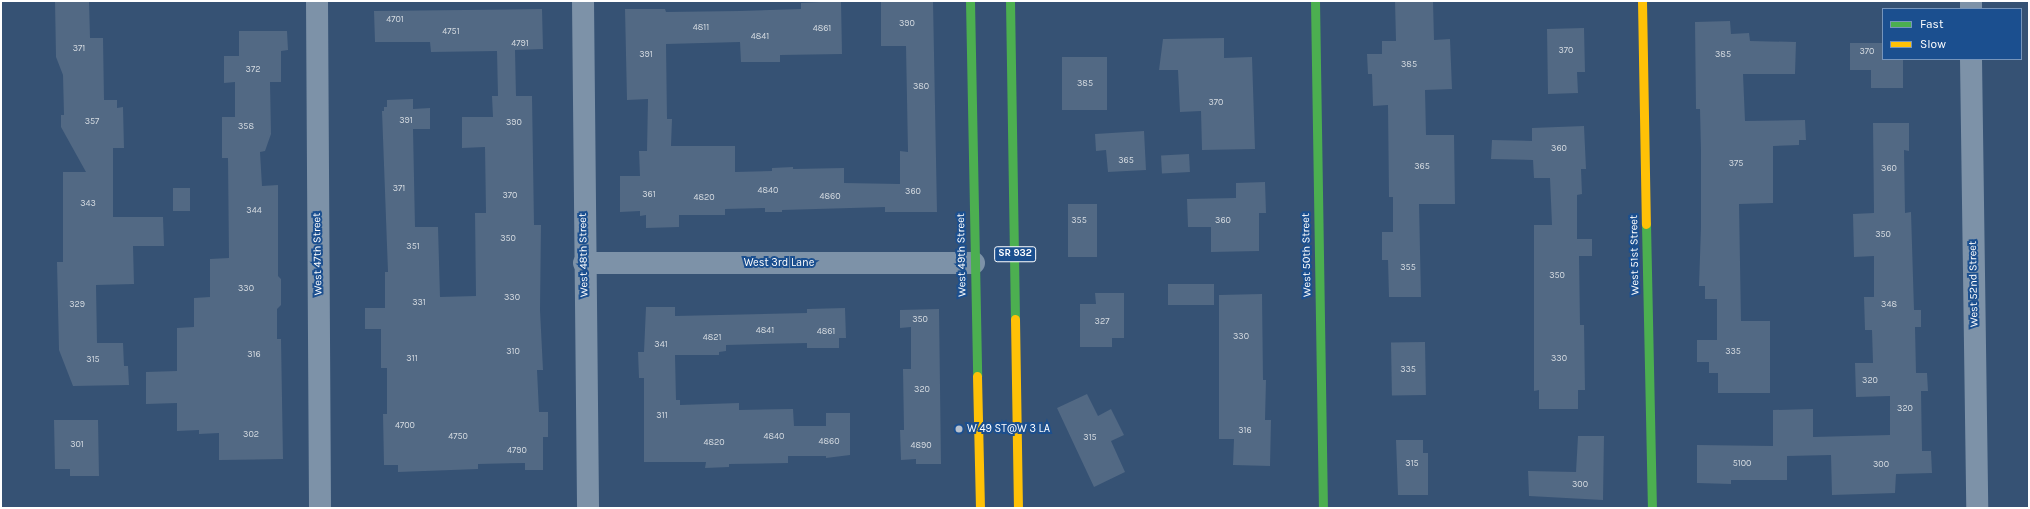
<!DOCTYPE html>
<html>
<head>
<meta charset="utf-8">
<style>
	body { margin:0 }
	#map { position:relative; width:2030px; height:509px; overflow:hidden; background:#365274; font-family:Karla,sans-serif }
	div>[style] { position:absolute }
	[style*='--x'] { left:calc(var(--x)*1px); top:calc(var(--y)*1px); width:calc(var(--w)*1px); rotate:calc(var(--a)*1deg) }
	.building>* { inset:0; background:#526984; transform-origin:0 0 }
	.street>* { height:22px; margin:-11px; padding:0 11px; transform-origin:11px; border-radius:11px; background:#7d92a8 }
	.fast>* { height:9px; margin:-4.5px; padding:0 4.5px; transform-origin:4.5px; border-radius:4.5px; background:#4caf50 }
	.slow>* { height:9px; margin:-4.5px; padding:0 4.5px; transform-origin:4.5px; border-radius:4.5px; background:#ffc107 }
	.dots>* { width:11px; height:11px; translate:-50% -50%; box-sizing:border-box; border:2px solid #1b4f8f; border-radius:50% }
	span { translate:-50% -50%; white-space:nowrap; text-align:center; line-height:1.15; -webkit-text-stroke:4px #1b4f8f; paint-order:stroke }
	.number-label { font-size:9px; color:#d4dae0 }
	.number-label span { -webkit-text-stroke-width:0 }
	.shield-label span { padding:1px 3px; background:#1b4f8f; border:1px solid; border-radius:3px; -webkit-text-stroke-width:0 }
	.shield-label { font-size:10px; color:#fff; font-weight:700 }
	.street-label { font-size:11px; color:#fff }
	.poi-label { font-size:11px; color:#fff }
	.left { translate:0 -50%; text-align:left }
	.frame { position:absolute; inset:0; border:2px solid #fff; pointer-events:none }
	.legend { position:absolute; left:1882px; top:8px; width:140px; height:52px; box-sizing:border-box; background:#1b4f8f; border:1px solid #7695bc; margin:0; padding:5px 7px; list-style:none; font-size:12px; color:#fff }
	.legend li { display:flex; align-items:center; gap:8px; height:20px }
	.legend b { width:20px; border:1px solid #7695bc }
</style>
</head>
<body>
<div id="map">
	<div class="building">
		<i style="clip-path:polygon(55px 1px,89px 1px,90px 38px,103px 38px,104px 100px,117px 100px,117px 108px,123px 107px,124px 148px,113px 148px,113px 217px,163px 217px,164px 246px,133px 246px,134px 284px,96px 285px,97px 343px,123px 343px,124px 366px,128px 366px,129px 385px,73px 386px,59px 350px,57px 262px,63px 262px,63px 172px,86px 172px,61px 127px,61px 115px,64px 115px,63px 75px,56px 57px)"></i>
		<i style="clip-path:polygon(841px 1px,842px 54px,780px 55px,780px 62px,741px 62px,740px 42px,666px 44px,667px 119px,672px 119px,671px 146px,735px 146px,735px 172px,772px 171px,772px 168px,793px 167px,793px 169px,844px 168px,844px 183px,900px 184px,900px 151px,908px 152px,906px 46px,881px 46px,881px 1px,933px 1px,937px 212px,885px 212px,885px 207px,782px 210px,782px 212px,765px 212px,765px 208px,725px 209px,725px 215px,679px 215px,679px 227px,646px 228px,646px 215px,640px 216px,640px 211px,620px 212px,620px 176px,640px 176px,639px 151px,647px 151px,648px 99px,627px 100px,625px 9px,665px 9px,666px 12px,740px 11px,801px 9px,801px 3px)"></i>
		<i style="clip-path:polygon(1395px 1px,1433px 1px,1434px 40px,1450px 39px,1452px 89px,1425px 90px,1426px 135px,1454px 135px,1455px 204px,1419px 204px,1421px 297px,1389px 297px,1388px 260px,1382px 260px,1382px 232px,1393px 232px,1393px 197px,1389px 197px,1388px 105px,1373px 106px,1372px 74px,1368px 74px,1367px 54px,1382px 54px,1382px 41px,1396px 41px)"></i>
		<i style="clip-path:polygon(542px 9px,543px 49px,515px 50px,516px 96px,532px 96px,534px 225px,541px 225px,540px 310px,543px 370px,537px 370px,539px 412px,548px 412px,548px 437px,543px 437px,543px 470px,525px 470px,525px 463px,478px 464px,478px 469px,398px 472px,398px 465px,384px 465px,383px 414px,387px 414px,387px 368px,381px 368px,381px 329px,365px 329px,365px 308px,385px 308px,385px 272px,388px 272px,382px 111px,384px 111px,384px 107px,387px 107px,387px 100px,413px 99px,413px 109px,430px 108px,430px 129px,413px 129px,415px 227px,438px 227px,440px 297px,476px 296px,475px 213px,486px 213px,485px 147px,462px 148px,462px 117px,493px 117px,492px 96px,498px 96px,497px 51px,431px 52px,430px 42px,375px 42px,374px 11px)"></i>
		<i style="clip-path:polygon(1730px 21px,1731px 34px,1749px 33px,1750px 41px,1796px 42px,1795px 74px,1743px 74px,1745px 121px,1805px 120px,1806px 140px,1799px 140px,1799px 145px,1773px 146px,1773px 203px,1739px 204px,1741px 321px,1770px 321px,1770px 393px,1718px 393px,1718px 373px,1709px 373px,1709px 362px,1697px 362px,1697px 340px,1717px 340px,1717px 299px,1705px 299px,1705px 286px,1699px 286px,1701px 227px,1701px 151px,1700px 109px,1696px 109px,1695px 22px)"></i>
		<i style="clip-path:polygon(1584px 28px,1585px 72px,1577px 72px,1578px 93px,1548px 94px,1547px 29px)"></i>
		<i style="clip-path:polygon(239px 31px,287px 31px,288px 50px,281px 51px,281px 82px,270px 82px,271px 134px,265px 151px,260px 152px,262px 186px,278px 185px,278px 276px,281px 279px,281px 305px,277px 309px,277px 339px,281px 339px,283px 459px,219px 460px,219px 433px,199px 434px,199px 430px,177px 431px,177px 403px,146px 404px,146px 372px,177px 371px,177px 328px,194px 327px,194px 298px,210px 297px,210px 259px,229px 258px,228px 158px,222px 158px,222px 117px,235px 117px,235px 82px,224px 83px,224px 56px,239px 56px)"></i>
		<i style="clip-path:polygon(1224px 38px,1224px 58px,1252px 57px,1255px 149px,1202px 150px,1201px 111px,1180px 112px,1178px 70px,1159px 70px,1163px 39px)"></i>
		<i style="clip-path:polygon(1850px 43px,1883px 43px,1883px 59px,1903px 59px,1903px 88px,1871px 88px,1871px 70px,1850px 70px)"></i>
		<i style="left:1062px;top:57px;width:45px;height:53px"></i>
		<i style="clip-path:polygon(1873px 123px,1909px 123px,1909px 151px,1904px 150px,1905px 213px,1911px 212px,1914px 310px,1921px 310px,1921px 327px,1915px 327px,1916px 373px,1927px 373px,1928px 391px,1921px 391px,1922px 451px,1931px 451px,1932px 473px,1896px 474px,1895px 493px,1832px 495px,1831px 455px,1787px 456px,1787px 480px,1731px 480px,1731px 484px,1697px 483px,1697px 445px,1773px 446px,1773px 410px,1813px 409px,1813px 437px,1890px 435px,1890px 396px,1856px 397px,1855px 363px,1873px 363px,1872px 330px,1865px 330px,1864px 297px,1874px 297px,1874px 256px,1854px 257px,1853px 214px,1874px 213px)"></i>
		<i style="clip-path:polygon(1584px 126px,1586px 169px,1581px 169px,1582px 194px,1577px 195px,1577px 239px,1592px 239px,1592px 256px,1579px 256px,1580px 325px,1584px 325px,1585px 390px,1578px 390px,1578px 409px,1539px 409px,1539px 390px,1534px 391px,1534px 225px,1552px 225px,1550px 178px,1534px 178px,1533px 160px,1491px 159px,1492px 140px,1532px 141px,1532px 128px)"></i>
		<i style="clip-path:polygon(1144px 131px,1146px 170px,1108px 172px,1106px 150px,1096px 151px,1095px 134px)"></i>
		<i style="left:1189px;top:154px;width:18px;height:28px;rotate:87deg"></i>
		<i style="clip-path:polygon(1265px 182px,1266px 213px,1259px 213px,1259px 251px,1211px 252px,1211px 227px,1188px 227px,1187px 199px,1236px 198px,1236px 183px)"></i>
		<i style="left:173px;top:188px;width:17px;height:23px"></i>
		<i style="left:1068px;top:204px;width:29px;height:53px"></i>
		<i style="left:1168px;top:284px;width:46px;height:21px"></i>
		<i style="clip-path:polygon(1095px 293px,1124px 293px,1124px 338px,1112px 338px,1112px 347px,1080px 347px,1080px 304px,1096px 304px)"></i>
		<i style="clip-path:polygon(1262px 294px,1263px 380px,1266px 380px,1265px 420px,1271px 420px,1270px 466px,1233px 465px,1234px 439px,1219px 439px,1219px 295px)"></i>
		<i style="clip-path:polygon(646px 307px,675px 307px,675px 316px,807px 313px,807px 309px,845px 308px,846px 338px,839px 338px,839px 348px,807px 348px,807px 343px,726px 345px,726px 351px,719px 352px,719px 355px,675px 355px,676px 400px,680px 400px,680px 405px,739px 403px,739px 410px,793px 409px,794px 426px,826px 426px,826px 413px,850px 413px,850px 455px,826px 458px,826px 456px,788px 456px,788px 463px,729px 464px,729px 467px,705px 468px,706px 462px,644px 462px,644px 378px,639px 378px,638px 352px,644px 352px)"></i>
		<i style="clip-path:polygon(939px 309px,941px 464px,916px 464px,916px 459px,901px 460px,900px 430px,904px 430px,903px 369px,911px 369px,911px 327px,900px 328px,900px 310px)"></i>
		<i style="left:1425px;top:342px;width:53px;height:34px;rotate:89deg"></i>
		<i style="clip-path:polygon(1087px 394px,1098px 416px,1111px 409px,1124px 435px,1111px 441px,1125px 472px,1094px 487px,1057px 408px)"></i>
		<i style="clip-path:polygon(54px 420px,98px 420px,99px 476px,70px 476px,70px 469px,55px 469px)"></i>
		<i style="clip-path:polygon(1578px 436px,1604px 436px,1603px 500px,1529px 496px,1528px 471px,1576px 472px)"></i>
		<i style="clip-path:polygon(1396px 440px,1423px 440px,1423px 453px,1428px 453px,1428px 495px,1398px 495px)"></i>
	</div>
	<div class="street">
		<i style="--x:317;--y:1;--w:507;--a:89.66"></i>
		<i style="--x:583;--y:1;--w:507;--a:89.43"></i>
		<i style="--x:1971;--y:1;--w:8;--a:90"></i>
		<i style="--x:1971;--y:59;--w:449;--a:89.2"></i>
		<i style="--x:584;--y:263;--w:390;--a:0"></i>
	</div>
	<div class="fast">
		<i style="--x:970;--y:1;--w:375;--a:88.9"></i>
		<i style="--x:1010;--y:1;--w:318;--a:89.1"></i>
		<i style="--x:1315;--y:1;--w:507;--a:89.1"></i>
		<i style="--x:1646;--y:224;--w:284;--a:88.8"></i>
	</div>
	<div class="slow">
		<i style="--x:1642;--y:1;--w:223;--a:89"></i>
		<i style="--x:1015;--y:319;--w:189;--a:89.1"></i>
		<i style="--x:977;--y:376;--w:132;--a:88.7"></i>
	</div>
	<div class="dots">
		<i style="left:959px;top:429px;background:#b9c2ce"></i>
	</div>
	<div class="number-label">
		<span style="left:395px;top:19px">4701</span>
		<span style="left:907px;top:23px">390</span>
		<span style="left:701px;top:27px">4811</span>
		<span style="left:822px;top:28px">4861</span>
		<span style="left:451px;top:31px">4751</span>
		<span style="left:760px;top:36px">4841</span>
		<span style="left:520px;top:43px">4791</span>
		<span style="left:79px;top:48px">371</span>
		<span style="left:1566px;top:50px">370</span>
		<span style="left:1867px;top:51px">370</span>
		<span style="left:646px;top:54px">391</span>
		<span style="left:1723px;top:54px">385</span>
		<span style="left:1409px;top:64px">385</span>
		<span style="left:253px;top:69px">372</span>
		<span style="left:1085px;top:83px">385</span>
		<span style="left:921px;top:86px">380</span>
		<span style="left:1216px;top:102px">370</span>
		<span style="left:406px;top:120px">391</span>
		<span style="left:92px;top:121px">357</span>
		<span style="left:514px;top:122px">390</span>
		<span style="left:246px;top:126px">358</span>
		<span style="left:1559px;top:148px">360</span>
		<span style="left:1126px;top:160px">365</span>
		<span style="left:1736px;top:163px">375</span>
		<span style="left:1422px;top:166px">365</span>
		<span style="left:1889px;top:168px">360</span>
		<span style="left:399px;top:188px">371</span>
		<span style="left:768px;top:190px">4840</span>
		<span style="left:913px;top:191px">360</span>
		<span style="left:649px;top:194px">361</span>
		<span style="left:510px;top:195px">370</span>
		<span style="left:830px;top:196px">4860</span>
		<span style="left:704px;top:197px">4820</span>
		<span style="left:88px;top:203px">343</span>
		<span style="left:254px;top:210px">344</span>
		<span style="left:1079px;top:220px">355</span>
		<span style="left:1223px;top:220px">360</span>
		<span style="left:1883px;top:234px">350</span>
		<span style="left:508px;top:238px">350</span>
		<span style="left:413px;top:246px">351</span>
		<span style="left:1408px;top:267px">355</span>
		<span style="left:1557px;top:275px">350</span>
		<span style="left:246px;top:288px">330</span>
		<span style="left:512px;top:297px">330</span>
		<span style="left:419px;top:302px">331</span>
		<span style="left:77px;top:304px">329</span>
		<span style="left:1889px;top:304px">348</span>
		<span style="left:920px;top:319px">350</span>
		<span style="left:1102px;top:321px">327</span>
		<span style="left:765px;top:330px">4841</span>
		<span style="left:826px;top:331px">4861</span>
		<span style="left:1241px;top:336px">330</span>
		<span style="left:712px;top:337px">4821</span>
		<span style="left:661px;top:344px">341</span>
		<span style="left:513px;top:351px">310</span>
		<span style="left:1733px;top:351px">335</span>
		<span style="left:254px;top:354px">316</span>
		<span style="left:412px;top:358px">311</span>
		<span style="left:1559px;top:358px">330</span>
		<span style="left:93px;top:359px">315</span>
		<span style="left:1408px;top:369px">335</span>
		<span style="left:1870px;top:380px">320</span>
		<span style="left:922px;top:389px">320</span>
		<span style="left:1905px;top:408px">320</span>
		<span style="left:662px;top:415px">311</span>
		<span style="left:405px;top:425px">4700</span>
		<span style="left:1245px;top:430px">316</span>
		<span style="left:251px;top:434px">302</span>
		<span style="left:458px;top:436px">4750</span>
		<span style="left:774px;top:436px">4840</span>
		<span style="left:1090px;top:437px">315</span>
		<span style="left:829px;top:441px">4860</span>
		<span style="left:714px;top:442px">4820</span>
		<span style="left:77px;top:444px">301</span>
		<span style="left:921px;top:445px">4890</span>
		<span style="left:517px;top:450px">4790</span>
		<span style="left:1412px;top:463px">315</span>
		<span style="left:1742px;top:463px">5100</span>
		<span style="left:1881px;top:464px">300</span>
		<span style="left:1580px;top:484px">300</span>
	</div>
	<div class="shield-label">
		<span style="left:1015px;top:254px">SR 932</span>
	</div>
	<div class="street-label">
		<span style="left:318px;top:254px;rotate:-91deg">West 47th Street</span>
		<span style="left:584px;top:255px;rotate:-91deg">West 48th Street</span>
		<span style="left:962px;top:255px;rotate:-91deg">West 49th Street</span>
		<span style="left:1307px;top:255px;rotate:-91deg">West 50th Street</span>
		<span style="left:1635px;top:255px;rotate:-91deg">West 51st Street</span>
		<span style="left:779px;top:263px">West 3rd Lane</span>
		<span style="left:1974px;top:284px;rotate:-91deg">West 52nd Street</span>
	</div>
	<div class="poi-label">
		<span class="left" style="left:967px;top:429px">W 49 ST@W 3 LA</span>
	</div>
	<div class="frame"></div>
	<ul class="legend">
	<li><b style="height:5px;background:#4caf50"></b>Fast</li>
	<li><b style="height:5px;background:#ffc107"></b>Slow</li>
	</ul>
</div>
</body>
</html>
